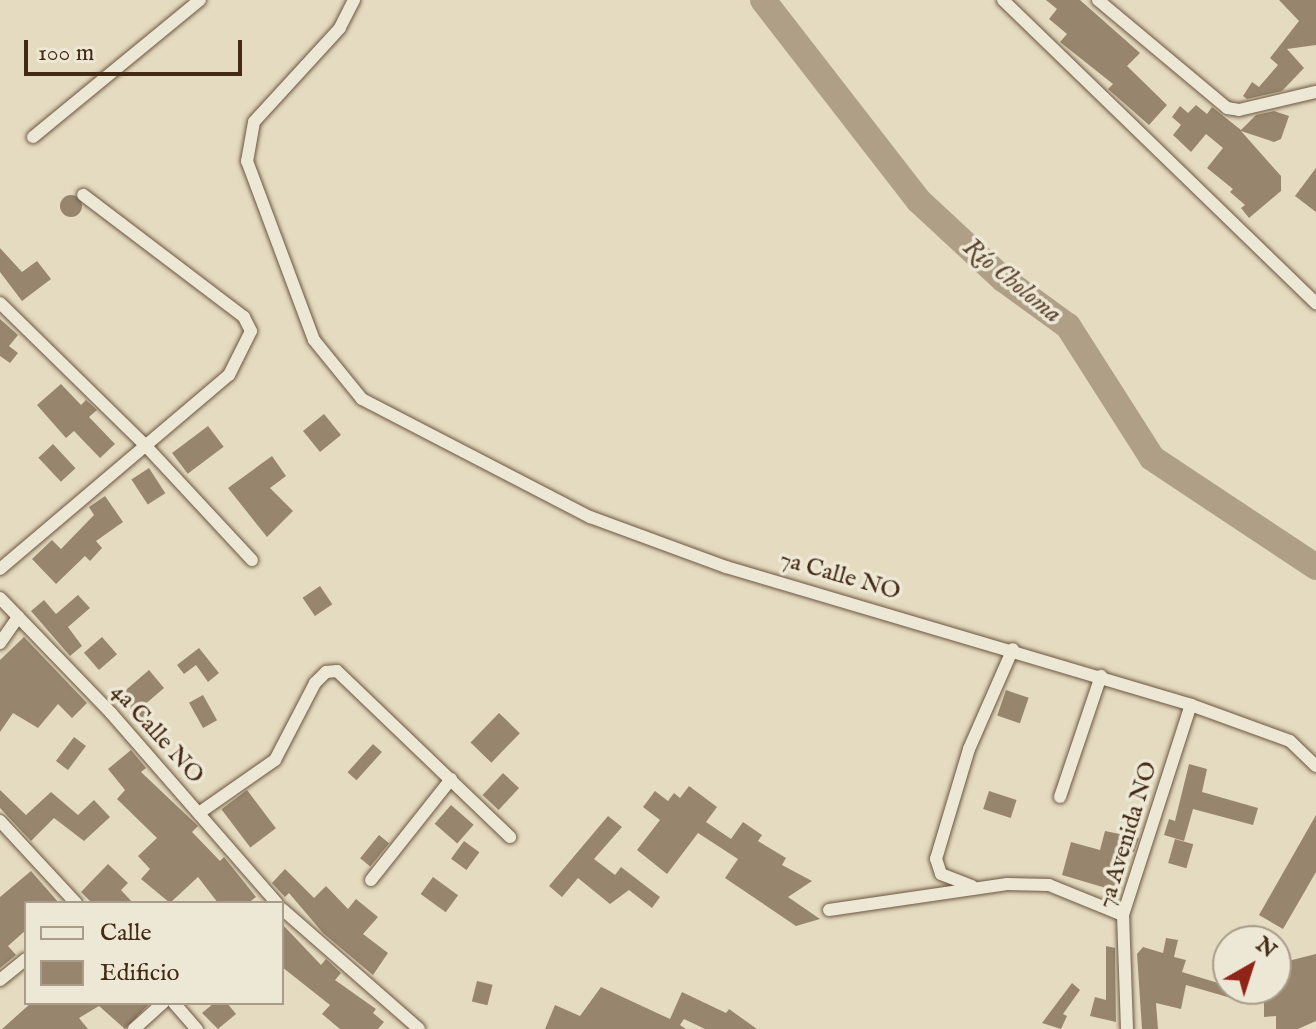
<!DOCTYPE html>
<html>
<head>
<meta charset="utf-8">
<style>
	body { margin:0 }
	#map { position:relative; width:1316px; height:1029px; overflow:hidden; background:#e4dbc0; font-family:"IM FELL English",serif }
	div>[style] { position:absolute }
	[style*='--x'] { left:calc(var(--x)*1px); top:calc(var(--y)*1px); width:calc(var(--w)*1px); rotate:calc(var(--a)*1deg) }
	.river>* { height:26px; margin:-13px; padding:0 13px; transform-origin:13px; border-radius:13px; background:#ae9f86 }
	.building>* { inset:0; background:#97866d; transform-origin:0 0 }
	.round { border-radius:50% }
	.roads { filter:drop-shadow(0 0 2px #6c563f) drop-shadow(0 0 2px #6c563f) }
	.street>* { height:12px; margin:-6px; padding:0 6px; transform-origin:6px; border-radius:6px; background:#ede8d6 }
	span { translate:-50% -50%; white-space:nowrap; text-align:center; line-height:1.15; -webkit-text-stroke:7px #ede8d6; paint-order:stroke }
	.street-label { font-size:24px; color:#442a14 }
	.water-label { font-size:26px; color:#5e4730; font-style:italic }
	.legend { position:absolute; left:24px; top:901px; width:260px; height:104px; box-sizing:border-box; background:#ede8d6; border:2px solid #a99c88; margin:0; padding:10px 14px; list-style:none; font-size:24px; color:#442a14 }
	.legend li { display:flex; align-items:center; gap:16px; height:40px }
	.legend b { width:40px; border:2px solid #a99c88 }
	.north { position:absolute; left:1212px; top:925px; width:80px; height:80px; box-sizing:border-box; background:#ede8d6; border:2px solid #a99c88; border-radius:50%; rotate:39deg; font-size:22px; font-weight:700; line-height:32px; text-align:center; color:#442a14 }
	.north::after { content:''; display:block; margin:auto; width:28px; height:36px; background:#8f2418; clip-path:polygon(50% 0,100% 100%,50% 72%,0 100%) }
	.scale { position:absolute; left:24px; top:40px; width:218px; height:36px; box-sizing:border-box; border:4px solid #442a14; border-top:0; padding-left:10px; font-size:24px; line-height:28px; white-space:nowrap; color:#442a14; -webkit-text-stroke:6px #ede8d6; paint-order:stroke }
</style>
</head>
<body>
<div id="map">
	<div class="river">
		<i style="--x:763;--y:0;--w:254;--a:52.2"></i>
		<i style="--x:919;--y:201;--w:115;--a:42.9"></i>
		<i style="--x:1003;--y:279;--w:80;--a:35.9"></i>
		<i style="--x:1068;--y:326;--w:156;--a:57.5"></i>
		<i style="--x:1152;--y:458;--w:197;--a:33.6"></i>
	</div>
	<div class="building">
		<i style="clip-path:polygon(1046px 0,1080px 0,1140px 53px,1127px 66px,1167px 105px,1149px 125px,1108px 89px,1113px 84px,1060px 42px,1067px 34px,1049px 19px,1057px 9px)"></i>
		<i style="clip-path:polygon(1279px 0,1316px 0,1316px 45px,1287px 49px,1304px 68px,1282px 91px,1247px 99px,1243px 96px,1252px 82px,1259px 87px,1278px 65px,1270px 58px,1299px 21px)"></i>
		<i style="clip-path:polygon(1196px 105px,1207px 114px,1212px 107px,1241px 130px,1256px 115px,1274px 111px,1289px 116px,1281px 139px,1274px 142px,1241px 131px,1281px 176px,1281px 191px,1249px 218px,1241px 208px,1245px 205px,1230px 192px,1233px 189px,1207px 168px,1223px 148px,1206px 134px,1191px 152px,1173px 135px,1181px 125px,1172px 117px,1180px 106px,1188px 113px)"></i>
		<i style="clip-path:polygon(1316px 168px,1316px 212px,1295px 196px)"></i>
		<i class="round" style="left:60px;top:195px;width:22px;height:22px"></i>
		<i style="clip-path:polygon(0 248px,22px 272px,37px 261px,51px 279px,22px 301px,0 272px)"></i>
		<i style="clip-path:polygon(0 319px,18px 335px,9px 346px,18px 353px,10px 363px,0 356px)"></i>
		<i style="clip-path:polygon(61px 384px,81px 405px,86px 400px,97px 410px,89px 417px,115px 444px,100px 458px,74px 431px,66px 438px,37px 405px)"></i>
		<i style="left:324px;top:414px;width:27px;height:27px;rotate:51deg"></i>
		<i style="left:208px;top:426px;width:26px;height:45px;rotate:53deg"></i>
		<i style="left:53px;top:444px;width:33px;height:20px;rotate:47deg"></i>
		<i style="clip-path:polygon(272px 456px,286px 476px,270px 488px,293px 511px,267px 537px,228px 488px)"></i>
		<i style="left:149px;top:468px;width:30px;height:21px;rotate:57deg"></i>
		<i style="clip-path:polygon(105px 496px,123px 522px,96px 541px,102px 548px,90px 561px,85px 556px,56px 584px,32px 559px,52px 540px,61px 549px,94px 515px,89px 507px)"></i>
		<i style="left:320px;top:586px;width:22px;height:21px;rotate:56deg"></i>
		<i style="clip-path:polygon(78px 595px,90px 608px,68px 627px,82px 646px,70px 656px,31px 611px,44px 600px,56px 614px)"></i>
		<i style="clip-path:polygon(24px 637px,87px 703px,72px 718px,58px 704px,38px 728px,13px 713px,0 732px,0 660px)"></i>
		<i style="left:102px;top:637px;width:23px;height:24px;rotate:49deg"></i>
		<i style="clip-path:polygon(199px 648px,219px 673px,208px 682px,196px 665px,184px 674px,177px 665px)"></i>
		<i style="clip-path:polygon(149px 670px,164px 688px,143px 706px,150px 713px,141px 721px,119px 696px)"></i>
		<i style="left:1006px;top:690px;width:24px;height:27px;rotate:19deg"></i>
		<i style="left:203px;top:695px;width:29px;height:16px;rotate:61deg"></i>
		<i style="left:499px;top:713px;width:29px;height:41px;rotate:44deg"></i>
		<i style="left:74px;top:737px;width:15px;height:30px;rotate:37deg"></i>
		<i style="left:373px;top:744px;width:12px;height:38px;rotate:42deg"></i>
		<i style="clip-path:polygon(131px 750px,146px 768px,141px 772px,198px 826px,192px 832px,220px 861px,224px 857px,256px 897px,248px 903px,218px 903px,198px 877px,170px 903px,141px 879px,150px 869px,138px 856px,157px 838px,117px 799px,125px 790px,108px 769px)"></i>
		<i style="clip-path:polygon(1189px 764px,1207px 769px,1202px 792px,1258px 808px,1253px 825px,1193px 809px,1184px 841px,1164px 835px,1169px 819px,1175px 821px)"></i>
		<i style="left:503px;top:773px;width:22px;height:30px;rotate:43deg"></i>
		<i style="clip-path:polygon(689px 786px,717px 807px,706px 822px,731px 839px,743px 822px,762px 835px,758px 841px,786px 858px,782px 865px,812px 881px,788px 897px,820px 919px,796px 926px,725px 878px,738px 859px,698px 833px,667px 874px,637px 850px,660px 820px,643px 807px,655px 791px,668px 801px,674px 793px,680px 798px)"></i>
		<i style="clip-path:polygon(0 790px,26px 815px,51px 792px,78px 815px,94px 800px,110px 817px,84px 841px,54px 818px,31px 841px,0 808px)"></i>
		<i style="left:247px;top:790px;width:48px;height:32px;rotate:53deg"></i>
		<i style="left:989px;top:791px;width:29px;height:19px;rotate:18deg"></i>
		<i style="left:451px;top:805px;width:30px;height:25px;rotate:41deg"></i>
		<i style="clip-path:polygon(1316px 815px,1316px 872px,1283px 929px,1259px 915px)"></i>
		<i style="clip-path:polygon(608px 816px,622px 827px,594px 859px,615px 875px,621px 867px,660px 897px,652px 908px,629px 890px,610px 904px,578px 878px,562px 897px,549px 886px)"></i>
		<i style="clip-path:polygon(1105px 831px,1139px 838px,1134px 852px,1127px 850px,1116px 891px,1062px 875px,1071px 842px,1100px 850px)"></i>
		<i style="left:379px;top:835px;width:13px;height:30px;rotate:39deg"></i>
		<i style="left:1175px;top:839px;width:19px;height:25px;rotate:16deg"></i>
		<i style="left:464px;top:841px;width:19px;height:22px;rotate:36deg"></i>
		<i style="clip-path:polygon(108px 864px,128px 883px,121px 890px,133px 903px,92px 903px,81px 892px)"></i>
		<i style="clip-path:polygon(285px 869px,314px 898px,326px 886px,348px 909px,356px 899px,378px 917px,363px 934px,388px 953px,373px 975px,323px 933px,289px 893px,285px 897px,272px 883px)"></i>
		<i style="clip-path:polygon(31px 871px,59px 903px,26px 903px,26px 930px,8px 946px,16px 955px,0 968px,0 897px)"></i>
		<i style="left:433px;top:877px;width:31px;height:21px;rotate:36deg"></i>
		<i style="clip-path:polygon(282px 924px,321px 965px,326px 959px,341px 973px,335px 980px,376px 1009px,373px 1013px,384px 1022px,378px 1029px,340px 1029px,322px 1014px,330px 1005px,282px 967px)"></i>
		<i style="clip-path:polygon(1166px 938px,1178px 940px,1174px 957px,1186px 960px,1182px 972px,1241px 990px,1238px 1000px,1186px 985px,1181px 1009px,1156px 1003px,1158px 1029px,1142px 1029px,1137px 954px,1143px 947px,1163px 953px)"></i>
		<i style="clip-path:polygon(1106px 946px,1115px 948px,1116px 1022px,1090px 1016px,1095px 997px,1106px 1000px)"></i>
		<i style="clip-path:polygon(1316px 954px,1316px 1021px,1298px 1029px,1276px 1029px,1276px 1016px,1264px 1017px,1264px 989px,1276px 989px,1276px 964px)"></i>
		<i style="left:477px;top:981px;width:16px;height:21px;rotate:14deg"></i>
		<i style="clip-path:polygon(1072px 983px,1080px 990px,1063px 1014px,1067px 1016px,1061px 1029px,1042px 1023px)"></i>
		<i style="clip-path:polygon(601px 987px,670px 1019px,682px 992px,726px 1013px,729px 1009px,757px 1029px,705px 1029px,684px 1019px,680px 1025px,686px 1029px,545px 1029px,555px 1005px,580px 1016px)"></i>
		<i style="clip-path:polygon(31px 1003px,150px 1003px,125px 1029px,99px 1006px,79px 1018px,88px 1029px,2px 1029px)"></i>
		<i style="clip-path:polygon(214px 1003px,227px 1003px,236px 1014px,218px 1029px,202px 1013px)"></i>
	</div>
	<div class="roads">
		<div class="street">
			<i style="--x:354;--y:0;--w:31;--a:117"></i>
			<i style="--x:340;--y:28;--w:127;--a:132.5"></i>
			<i style="--x:254;--y:122;--w:40;--a:100"></i>
			<i style="--x:247;--y:161;--w:191;--a:69.5"></i>
			<i style="--x:314;--y:340;--w:76;--a:50.9"></i>
			<i style="--x:362;--y:399;--w:257;--a:27.4"></i>
			<i style="--x:590;--y:517;--w:145;--a:20.2"></i>
			<i style="--x:726;--y:567;--w:485;--a:16.5"></i>
			<i style="--x:1191;--y:705;--w:105;--a:20"></i>
			<i style="--x:1290;--y:741;--w:36;--a:44"></i>
			<i style="--x:1003;--y:0;--w:436;--a:44.1"></i>
			<i style="--x:1098;--y:0;--w:168;--a:39.9"></i>
			<i style="--x:1227;--y:108;--w:12;--a:9"></i>
			<i style="--x:1239;--y:110;--w:79;--a:-13.2"></i>
			<i style="--x:33;--y:137;--w:216;--a:-39.4"></i>
			<i style="--x:0;--y:303;--w:203;--a:44.4"></i>
			<i style="--x:145;--y:445;--w:157;--a:47.1"></i>
			<i style="--x:0;--y:569;--w:300;--a:-40.3"></i>
			<i style="--x:229;--y:375;--w:49;--a:-63.4"></i>
			<i style="--x:251;--y:331;--w:16;--a:-117"></i>
			<i style="--x:244;--y:317;--w:202;--a:-142.8"></i>
			<i style="--x:0;--y:598;--w:160;--a:46"></i>
			<i style="--x:111;--y:713;--w:252;--a:48.9"></i>
			<i style="--x:0;--y:643;--w:32;--a:-55"></i>
			<i style="--x:1060;--y:797;--w:128;--a:-71.3"></i>
			<i style="--x:199;--y:813;--w:93;--a:-34.9"></i>
			<i style="--x:275;--y:760;--w:87;--a:-62.5"></i>
			<i style="--x:315;--y:683;--w:16;--a:-45"></i>
			<i style="--x:326;--y:672;--w:11;--a:-5"></i>
			<i style="--x:337;--y:671;--w:240;--a:43.8"></i>
			<i style="--x:0;--y:821;--w:112;--a:47.2"></i>
			<i style="--x:371;--y:880;--w:129;--a:-51.6"></i>
			<i style="--x:972;--y:886;--w:33;--a:-159"></i>
			<i style="--x:941;--y:874;--w:16;--a:-108"></i>
			<i style="--x:936;--y:859;--w:115;--a:-73.3"></i>
			<i style="--x:969;--y:749;--w:109;--a:-66.3"></i>
			<i style="--x:282;--y:909;--w:182;--a:41.2"></i>
			<i style="--x:829;--y:910;--w:180;--a:-8.3"></i>
			<i style="--x:1007;--y:884;--w:42;--a:1.4"></i>
			<i style="--x:1049;--y:885;--w:80;--a:22.1"></i>
			<i style="--x:0;--y:980;--w:33;--a:-39"></i>
			<i style="--x:174;--y:1003;--w:35;--a:49"></i>
			<i style="--x:134;--y:1029;--w:39;--a:-42"></i>
			<i style="--x:1127;--y:1029;--w:114;--a:-92"></i>
			<i style="--x:1123;--y:915;--w:221;--a:-72.1"></i>
		</div>
	</div>
	<div class="street-label">
		<span style="left:840px;top:576px;rotate:16deg">7a Calle NO</span>
		<span style="left:157px;top:734px;rotate:48deg">4a Calle NO</span>
		<span style="left:1128px;top:835px;rotate:-73deg">7a Avenida NO</span>
	</div>
	<div class="water-label">
		<span style="left:1012px;top:281px;rotate:39deg">Río Choloma</span>
	</div>
	<ul class="legend">
	<li><b style="height:10px;background:#ede8d6"></b>Calle</li>
	<li><b style="height:22px;background:#97866d"></b>Edificio</li>
	</ul>
	<div class="north">N</div>
	<div class="scale">100 m</div>
</div>
</body>
</html>
